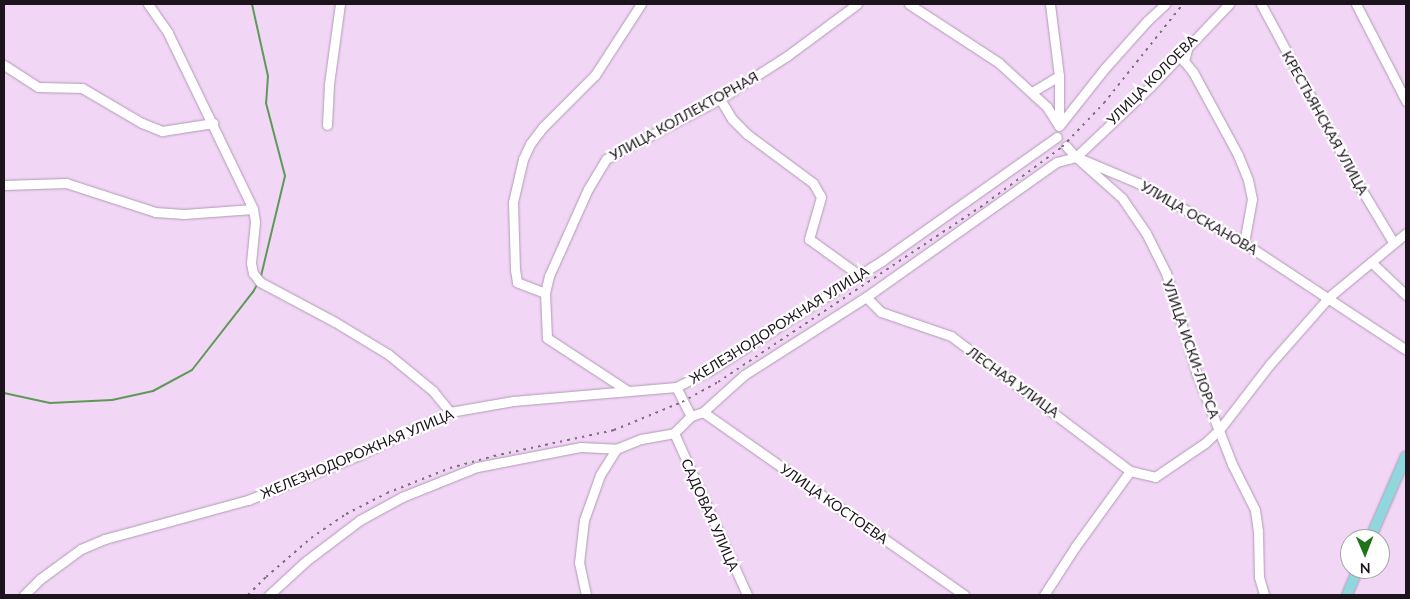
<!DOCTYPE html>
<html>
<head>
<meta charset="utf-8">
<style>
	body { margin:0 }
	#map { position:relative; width:1410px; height:599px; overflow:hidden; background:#f1d6f5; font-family:Lato,sans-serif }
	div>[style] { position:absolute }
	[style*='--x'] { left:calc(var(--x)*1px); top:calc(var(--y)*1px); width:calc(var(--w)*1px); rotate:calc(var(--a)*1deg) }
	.stream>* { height:2px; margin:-1px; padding:0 1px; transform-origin:1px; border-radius:1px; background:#5e9958 }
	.roads { filter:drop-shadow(0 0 1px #b299b6) drop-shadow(0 0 1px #b299b6) }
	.minor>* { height:9px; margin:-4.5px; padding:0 4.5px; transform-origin:4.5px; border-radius:4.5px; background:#fff }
	.major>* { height:10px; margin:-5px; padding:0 5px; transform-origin:5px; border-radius:5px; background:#8fd7dc }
	.rail>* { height:2px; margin-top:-1px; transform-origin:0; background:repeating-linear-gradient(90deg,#7f6d81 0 2.5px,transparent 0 7.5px) }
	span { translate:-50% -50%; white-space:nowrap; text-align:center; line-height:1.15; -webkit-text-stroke:4.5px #fff; paint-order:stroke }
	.street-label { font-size:14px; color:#1c131d }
	.frame { position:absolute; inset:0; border:5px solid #1c131d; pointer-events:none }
	.north { position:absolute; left:1340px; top:529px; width:50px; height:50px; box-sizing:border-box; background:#fff; border:1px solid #a4a1a5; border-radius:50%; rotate:179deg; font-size:14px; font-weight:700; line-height:20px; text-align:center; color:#1c131d }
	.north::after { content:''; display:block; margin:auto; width:18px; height:22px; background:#20721b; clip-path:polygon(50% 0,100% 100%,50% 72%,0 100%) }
</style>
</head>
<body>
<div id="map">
	<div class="stream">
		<i style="--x:252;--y:4;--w:74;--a:77.5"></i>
		<i style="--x:268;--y:76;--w:27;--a:94"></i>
		<i style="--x:266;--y:103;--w:75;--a:75.4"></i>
		<i style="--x:285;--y:176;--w:103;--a:103.5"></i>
		<i style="--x:4;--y:393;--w:47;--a:12.3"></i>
		<i style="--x:50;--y:403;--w:62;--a:-2.8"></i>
		<i style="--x:112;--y:400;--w:42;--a:-12.4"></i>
		<i style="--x:153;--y:391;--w:44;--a:-28.3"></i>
		<i style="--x:192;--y:370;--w:99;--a:-52"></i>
		<i style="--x:253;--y:292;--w:10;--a:-61"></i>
	</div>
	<div class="roads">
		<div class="minor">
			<i style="--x:148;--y:4;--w:35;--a:55"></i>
			<i style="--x:168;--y:33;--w:195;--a:64.2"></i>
			<i style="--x:253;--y:209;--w:13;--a:81"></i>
			<i style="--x:255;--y:222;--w:41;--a:95.6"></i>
			<i style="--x:251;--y:263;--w:10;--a:79"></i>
			<i style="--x:253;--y:273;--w:11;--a:52"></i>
			<i style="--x:260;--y:282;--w:85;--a:28.1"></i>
			<i style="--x:335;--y:322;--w:62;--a:31.1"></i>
			<i style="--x:388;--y:354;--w:58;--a:39.4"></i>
			<i style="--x:433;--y:391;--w:27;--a:51"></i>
			<i style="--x:909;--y:4;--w:108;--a:33.2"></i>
			<i style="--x:999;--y:63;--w:65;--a:42.5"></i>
			<i style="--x:1047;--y:107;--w:22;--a:58"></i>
			<i style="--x:1050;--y:4;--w:73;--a:82.9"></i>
			<i style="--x:1059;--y:76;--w:49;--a:90"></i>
			<i style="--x:1261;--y:4;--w:196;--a:61.7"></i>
			<i style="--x:1354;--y:177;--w:76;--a:59"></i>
			<i style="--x:1356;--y:4;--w:109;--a:62.7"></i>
			<i style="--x:1188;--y:46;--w:16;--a:105"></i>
			<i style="--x:1184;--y:61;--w:14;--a:51"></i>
			<i style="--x:1193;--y:72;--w:94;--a:61.5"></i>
			<i style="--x:1238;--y:155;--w:27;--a:68"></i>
			<i style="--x:1248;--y:180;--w:19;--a:78"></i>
			<i style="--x:1252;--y:199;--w:45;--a:100.3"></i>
			<i style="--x:4;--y:65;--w:40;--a:32.9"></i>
			<i style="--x:38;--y:87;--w:44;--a:1.3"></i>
			<i style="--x:82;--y:88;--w:69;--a:30.3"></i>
			<i style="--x:142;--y:123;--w:22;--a:22"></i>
			<i style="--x:162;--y:131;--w:52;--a:-8.9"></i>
			<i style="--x:1032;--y:92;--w:31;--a:-31"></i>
			<i style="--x:720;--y:99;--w:23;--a:59"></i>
			<i style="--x:732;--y:119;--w:21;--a:45"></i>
			<i style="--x:747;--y:134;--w:82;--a:36.6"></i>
			<i style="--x:813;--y:183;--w:16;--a:60"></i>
			<i style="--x:821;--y:197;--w:44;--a:105.9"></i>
			<i style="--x:809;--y:239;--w:62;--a:35.8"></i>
			<i style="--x:327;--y:125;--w:41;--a:-87.2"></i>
			<i style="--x:329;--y:84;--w:81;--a:-82.2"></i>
			<i style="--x:1059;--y:126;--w:74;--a:-51.6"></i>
			<i style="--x:1105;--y:68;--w:63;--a:-48.2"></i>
			<i style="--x:1147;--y:21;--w:25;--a:-43"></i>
			<i style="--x:1066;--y:146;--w:15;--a:48"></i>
			<i style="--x:1076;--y:157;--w:67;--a:22.8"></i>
			<i style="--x:1138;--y:183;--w:122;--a:29.5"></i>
			<i style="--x:1244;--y:243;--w:194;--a:33.4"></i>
			<i style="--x:1076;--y:157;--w:62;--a:41.7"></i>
			<i style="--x:1122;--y:198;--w:42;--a:55.6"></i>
			<i style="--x:1146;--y:233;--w:45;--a:63.4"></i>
			<i style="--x:1166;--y:273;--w:103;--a:73.1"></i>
			<i style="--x:1196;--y:372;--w:99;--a:68.6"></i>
			<i style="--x:1232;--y:464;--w:51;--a:63.4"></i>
			<i style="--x:1255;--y:510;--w:21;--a:82"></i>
			<i style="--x:1258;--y:531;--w:46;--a:88.8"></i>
			<i style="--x:1259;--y:577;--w:19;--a:74"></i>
			<i style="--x:4;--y:185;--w:62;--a:-1.8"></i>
			<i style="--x:66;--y:183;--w:94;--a:18"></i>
			<i style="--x:155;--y:212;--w:29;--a:4"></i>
			<i style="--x:184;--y:214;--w:69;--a:-4.1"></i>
			<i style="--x:1371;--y:262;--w:48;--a:43.3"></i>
			<i style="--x:545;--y:293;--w:30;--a:-159"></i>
			<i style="--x:517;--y:282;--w:12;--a:-99"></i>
			<i style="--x:515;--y:270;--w:68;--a:-91.7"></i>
			<i style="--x:513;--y:202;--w:44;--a:-76.9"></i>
			<i style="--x:523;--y:159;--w:17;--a:-65"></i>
			<i style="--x:530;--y:144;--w:21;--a:-53"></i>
			<i style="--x:543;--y:127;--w:74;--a:-45"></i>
			<i style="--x:595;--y:75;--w:85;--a:-57.1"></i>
			<i style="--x:866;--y:297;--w:21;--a:45"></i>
			<i style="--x:881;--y:312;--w:74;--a:18.9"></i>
			<i style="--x:951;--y:336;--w:224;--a:37"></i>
			<i style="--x:1130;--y:471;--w:26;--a:13"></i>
			<i style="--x:1155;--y:477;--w:60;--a:-34.2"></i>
			<i style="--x:1205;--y:443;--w:19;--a:-43"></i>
			<i style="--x:1219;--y:430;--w:83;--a:-52.3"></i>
			<i style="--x:1270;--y:364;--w:89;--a:-48.6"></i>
			<i style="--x:1329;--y:297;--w:100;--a:-39.7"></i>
			<i style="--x:676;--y:387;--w:33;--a:63"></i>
			<i style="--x:628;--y:391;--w:97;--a:-146.8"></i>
			<i style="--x:547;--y:338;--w:45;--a:-92.5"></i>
			<i style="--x:545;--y:293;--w:17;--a:-77"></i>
			<i style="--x:549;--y:276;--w:95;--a:-65.9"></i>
			<i style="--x:588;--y:189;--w:35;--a:-59"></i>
			<i style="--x:606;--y:159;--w:129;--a:-27.8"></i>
			<i style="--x:720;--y:99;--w:80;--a:-32.7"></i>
			<i style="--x:787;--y:56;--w:87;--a:-36.6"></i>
			<i style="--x:703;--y:412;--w:319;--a:35"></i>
			<i style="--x:674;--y:433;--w:178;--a:65.7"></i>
			<i style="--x:24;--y:595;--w:23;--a:-45"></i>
			<i style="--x:40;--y:579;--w:51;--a:-36.2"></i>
			<i style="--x:81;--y:549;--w:26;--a:-23"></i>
			<i style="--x:105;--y:539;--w:148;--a:-15.3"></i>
			<i style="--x:248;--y:500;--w:118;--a:-22"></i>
			<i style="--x:357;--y:456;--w:103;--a:-25.3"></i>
			<i style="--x:450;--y:412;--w:64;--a:-9.9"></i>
			<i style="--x:513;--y:401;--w:164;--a:-4.9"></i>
			<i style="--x:676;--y:387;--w:37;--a:-26"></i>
			<i style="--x:709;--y:371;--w:206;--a:-32.5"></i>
			<i style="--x:883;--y:260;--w:213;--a:-35.3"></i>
			<i style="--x:269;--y:595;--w:50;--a:-42.6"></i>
			<i style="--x:306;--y:561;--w:68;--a:-37.2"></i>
			<i style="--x:360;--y:520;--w:48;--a:-28.7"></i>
			<i style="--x:402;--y:497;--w:81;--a:-21.8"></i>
			<i style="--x:477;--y:467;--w:106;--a:-10.9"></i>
			<i style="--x:581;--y:447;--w:35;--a:3"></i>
			<i style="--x:616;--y:449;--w:27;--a:-22"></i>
			<i style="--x:641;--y:439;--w:34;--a:-10"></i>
			<i style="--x:674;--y:433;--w:24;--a:-45"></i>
			<i style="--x:691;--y:416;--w:13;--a:-18"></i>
			<i style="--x:703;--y:412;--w:55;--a:-42.1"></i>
			<i style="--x:744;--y:375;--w:145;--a:-32.6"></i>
			<i style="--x:866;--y:297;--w:234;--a:-35.3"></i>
			<i style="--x:1057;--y:162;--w:20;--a:-15"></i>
			<i style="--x:1076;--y:157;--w:102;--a:-43.4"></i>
			<i style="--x:1150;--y:87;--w:115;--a:-46.4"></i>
			<i style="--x:586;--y:595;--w:33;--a:-102"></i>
			<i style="--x:579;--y:563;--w:43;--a:-83.4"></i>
			<i style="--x:584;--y:520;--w:48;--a:-70.4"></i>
			<i style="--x:600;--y:475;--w:31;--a:-58"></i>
			<i style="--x:1044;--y:595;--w:57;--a:-57.1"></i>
			<i style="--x:1075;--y:547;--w:94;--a:-54.1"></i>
		</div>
		<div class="major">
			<i style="--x:1370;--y:539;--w:90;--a:-66.6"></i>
			<i style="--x:1347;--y:595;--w:28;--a:-67"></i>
		</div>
	</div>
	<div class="rail">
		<i style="--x:248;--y:595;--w:25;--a:-45"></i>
		<i style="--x:266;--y:577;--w:60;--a:-40.9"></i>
		<i style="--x:311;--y:538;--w:42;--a:-34.4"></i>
		<i style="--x:346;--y:514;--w:46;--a:-27.1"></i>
		<i style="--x:387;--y:493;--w:68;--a:-21.6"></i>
		<i style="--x:450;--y:468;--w:46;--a:-15.3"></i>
		<i style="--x:494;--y:456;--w:123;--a:-12.2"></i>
		<i style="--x:614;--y:430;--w:74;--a:-22.4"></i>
		<i style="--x:682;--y:402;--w:41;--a:-29.1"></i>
		<i style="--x:718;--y:382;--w:322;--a:-33.7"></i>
		<i style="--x:986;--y:203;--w:94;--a:-36.4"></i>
		<i style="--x:1062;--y:147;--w:61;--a:-46.3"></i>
		<i style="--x:1104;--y:103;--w:127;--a:-51.4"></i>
	</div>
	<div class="street-label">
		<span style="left:1152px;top:80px;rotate:-45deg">УЛИЦА КОЛОЕВА</span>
		<span style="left:684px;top:116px;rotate:-29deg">УЛИЦА КОЛЛЕКТОРНАЯ</span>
		<span style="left:1325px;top:123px;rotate:61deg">КРЕСТЬЯНСКАЯ УЛИЦА</span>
		<span style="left:1199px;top:218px;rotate:30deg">УЛИЦА ОСКАНОВА</span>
		<span style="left:779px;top:325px;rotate:-32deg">ЖЕЛЕЗНОДОРОЖНАЯ УЛИЦА</span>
		<span style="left:1191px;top:349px;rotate:71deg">УЛИЦА ИСКИ-ЛОРСА</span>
		<span style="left:1013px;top:382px;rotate:36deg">ЛЕСНАЯ УЛИЦА</span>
		<span style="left:357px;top:454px;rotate:-23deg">ЖЕЛЕЗНОДОРОЖНАЯ УЛИЦА</span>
		<span style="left:834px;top:504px;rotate:35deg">УЛИЦА КОСТОЕВА</span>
		<span style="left:710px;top:515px;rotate:66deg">САДОВАЯ УЛИЦА</span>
	</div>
	<div class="frame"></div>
	<div class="north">N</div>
</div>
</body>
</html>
